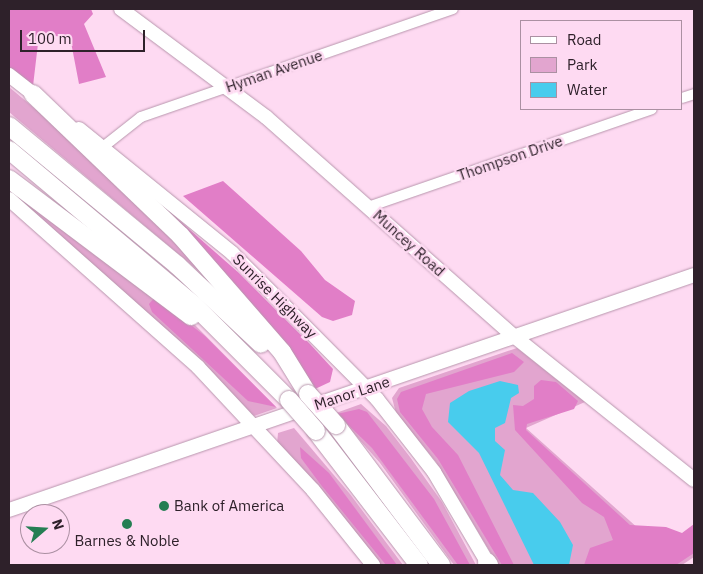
<!DOCTYPE html>
<html>
<head>
<meta charset="utf-8">
<style>
	body { margin:0 }
	#map { position:relative; width:703px; height:574px; overflow:hidden; background:#fedaf2; font-family:"IBM Plex Sans",sans-serif }
	div>[style] { position:absolute }
	[style*='--x'] { left:calc(var(--x)*1px); top:calc(var(--y)*1px); width:calc(var(--w)*1px); rotate:calc(var(--a)*1deg) }
	.green>* { inset:0; background:#e2a5cf }
	.forest>* { inset:0; background:#e17ec7 }
	.water>* { inset:0; background:#48cced }
	.roads { filter:drop-shadow(0 0 1px #b896ad) drop-shadow(0 0 1px #b896ad) }
	.street>* { height:10px; margin:-5px; padding:0 5px; transform-origin:5px; border-radius:5px; background:#fff }
	.secondary>* { height:14px; margin:-7px; padding:0 7px; transform-origin:7px; border-radius:7px; background:#fff }
	.highway>* { height:18px; margin:-9px; padding:0 9px; transform-origin:9px; border-radius:9px; background:#fff }
	.bridges { filter:drop-shadow(0 0 1px #b896ad) drop-shadow(0 0 1px #b896ad) }
	.highway-bridge>* { height:18px; margin:-9px; padding:0 9px; transform-origin:9px; border-radius:9px; background:#fff }
	.dots>* { width:14px; height:14px; translate:-50% -50%; box-sizing:border-box; border:2px solid #fedaf2; border-radius:50% }
	span { translate:-50% -50%; white-space:nowrap; text-align:center; line-height:1.15; -webkit-text-stroke:5px #fedaf2; paint-order:stroke }
	.street-label { font-size:15px; color:#2e212a }
	.poi-label { font-size:15px; color:#2e212a }
	.left { translate:0 -50%; text-align:left }
	.frame { position:absolute; inset:0; border:10px solid #2e212a; pointer-events:none }
	.legend { position:absolute; left:520px; top:20px; width:162px; height:90px; box-sizing:border-box; background:#fedaf2; border:1px solid #ab90a2; margin:0; padding:6px 9px; list-style:none; font-size:15px; color:#2e212a }
	.legend li { display:flex; align-items:center; gap:10px; height:25px }
	.legend b { width:25px; border:1px solid #ab90a2 }
	.north { position:absolute; left:20px; top:504px; width:50px; height:50px; box-sizing:border-box; background:#fedaf2; border:1px solid #ab90a2; border-radius:50%; rotate:71deg; font-size:14px; font-weight:700; line-height:20px; text-align:center; color:#2e212a }
	.north::after { content:''; display:block; margin:auto; width:18px; height:22px; background:#257e53; clip-path:polygon(50% 0,100% 100%,50% 72%,0 100%) }
	.scale { position:absolute; left:20px; top:30px; width:125px; height:22px; box-sizing:border-box; border:2px solid #2e212a; border-top:0; padding-left:6px; font-size:15px; line-height:18px; white-space:nowrap; color:#2e212a; -webkit-text-stroke:4px #fedaf2; paint-order:stroke }
</style>
</head>
<body>
<div id="map">
	<div class="green">
		<i style="clip-path:polygon(9px 87px,76px 143px,204px 270px,201px 273px,9px 112px)"></i>
		<i style="clip-path:polygon(9px 187px,192px 322px,277px 408px,254px 416px,137px 305px,9px 195px)"></i>
		<i style="clip-path:polygon(517px 348px,585px 402px,526px 428px,668px 555px,694px 527px,694px 557px,682px 565px,498px 565px,436px 462px,396px 413px,392px 398px,399px 388px)"></i>
		<i style="clip-path:polygon(361px 404px,386px 426px,410px 457px,442px 502px,476px 565px,454px 565px,380px 463px,336px 413px)"></i>
		<i style="clip-path:polygon(294px 428px,350px 494px,403px 565px,377px 565px,277px 444px,278px 433px)"></i>
	</div>
	<div class="forest">
		<i style="clip-path:polygon(9px 9px,91px 9px,93px 14px,84px 24px,106px 77px,79px 84px,70px 37px,39px 35px,33px 86px,9px 67px)"></i>
		<i style="clip-path:polygon(223px 181px,301px 251px,325px 280px,355px 301px,352px 315px,333px 321px,322px 317px,183px 196px)"></i>
		<i style="clip-path:polygon(165px 208px,239px 273px,310px 344px,333px 369px,330px 382px,315px 389px)"></i>
		<i style="clip-path:polygon(155px 297px,205px 336px,276px 407px,248px 401px,152px 312px,149px 304px)"></i>
		<i style="clip-path:polygon(512px 353px,524px 362px,514px 372px,426px 394px,422px 409px,432px 427px,458px 455px,514px 565px,502px 565px,438px 459px,400px 412px,397px 399px,401px 392px)"></i>
		<i style="clip-path:polygon(541px 380px,556px 382px,578px 401px,574px 409px,527px 424px,526px 430px,630px 525px,666px 527px,682px 533px,694px 524px,694px 553px,676px 565px,584px 565px,590px 548px,613px 540px,604px 517px,582px 503px,515px 430px,513px 405px,523px 406px,534px 399px,534px 386px)"></i>
		<i style="clip-path:polygon(359px 409px,367px 412px,434px 499px,470px 565px,458px 565px,372px 448px,337px 414px)"></i>
		<i style="clip-path:polygon(300px 447px,329px 473px,397px 565px,386px 565px,321px 485px,301px 458px)"></i>
	</div>
	<div class="water">
		<i style="clip-path:polygon(500px 381px,518px 385px,519px 393px,511px 398px,505px 423px,495px 428px,495px 441px,505px 450px,500px 475px,513px 490px,533px 493px,560px 522px,573px 545px,569px 565px,534px 565px,479px 453px,448px 422px,450px 403px,469px 391px)"></i>
	</div>
	<div class="roads">
		<div class="street">
			<i style="--x:682;--y:98;--w:13;--a:-18"></i>
			<i style="--x:103;--y:147;--w:48;--a:-38.3"></i>
			<i style="--x:141;--y:117;--w:330;--a:-19.1"></i>
			<i style="--x:368;--y:207;--w:300;--a:-19"></i>
		</div>
		<div class="secondary">
			<i style="--x:121;--y:9;--w:181;--a:36.7"></i>
			<i style="--x:266;--y:117;--w:332;--a:41.5"></i>
			<i style="--x:515;--y:337;--w:229;--a:38.6"></i>
			<i style="--x:9;--y:75;--w:39;--a:38"></i>
			<i style="--x:79;--y:129;--w:197;--a:39"></i>
			<i style="--x:232;--y:253;--w:206;--a:45.2"></i>
			<i style="--x:377;--y:399;--w:93;--a:52"></i>
			<i style="--x:434;--y:472;--w:108;--a:59.4"></i>
			<i style="--x:9;--y:199;--w:253;--a:41.6"></i>
			<i style="--x:198;--y:367;--w:168;--a:46.9"></i>
			<i style="--x:313;--y:490;--w:96;--a:51.3"></i>
			<i style="--x:9;--y:510;--w:724;--a:-18.94"></i>
		</div>
		<div class="highway">
			<i style="--x:33;--y:94;--w:204;--a:43.8"></i>
			<i style="--x:180;--y:235;--w:155;--a:48.9"></i>
			<i style="--x:282;--y:352;--w:49;--a:58.2"></i>
			<i style="--x:9;--y:126;--w:218;--a:39.6"></i>
			<i style="--x:177;--y:265;--w:115;--a:43.2"></i>
			<i style="--x:9;--y:150;--w:241;--a:40"></i>
			<i style="--x:194;--y:305;--w:134;--a:45"></i>
			<i style="--x:9;--y:179;--w:228;--a:37"></i>
			<i style="--x:336;--y:425;--w:175;--a:53.1"></i>
			<i style="--x:316;--y:431;--w:169;--a:52.5"></i>
			<i style="--x:487;--y:562;--w:4;--a:56"></i>
		</div>
	</div>
	<div class="bridges">
		<div class="highway-bridge">
			<i style="--x:308;--y:394;--w:42;--a:47.9"></i>
			<i style="--x:289;--y:400;--w:41;--a:48.9"></i>
		</div>
	</div>
	<div class="dots">
		<i style="left:164px;top:506px;background:#257e53"></i>
		<i style="left:127px;top:524px;background:#257e53"></i>
	</div>
	<div class="street-label">
		<span style="left:274px;top:71px;rotate:-19deg">Hyman Avenue</span>
		<span style="left:510px;top:158px;rotate:-19deg">Thompson Drive</span>
		<span style="left:409px;top:243px;rotate:42deg">Muncey Road</span>
		<span style="left:275px;top:296px;rotate:45deg">Sunrise Highway</span>
		<span style="left:352px;top:393px;rotate:-18deg">Manor Lane</span>
	</div>
	<div class="poi-label">
		<span class="left" style="left:174px;top:506px">Bank of America</span>
		<span style="left:127px;top:541px">Barnes &amp; Noble</span>
	</div>
	<div class="frame"></div>
	<ul class="legend">
	<li><b style="height:6px;background:#fff"></b>Road</li>
	<li><b style="height:14px;background:#e2a5cf"></b>Park</li>
	<li><b style="height:14px;background:#48cced"></b>Water</li>
	</ul>
	<div class="north">N</div>
	<div class="scale">100 m</div>
</div>
</body>
</html>
